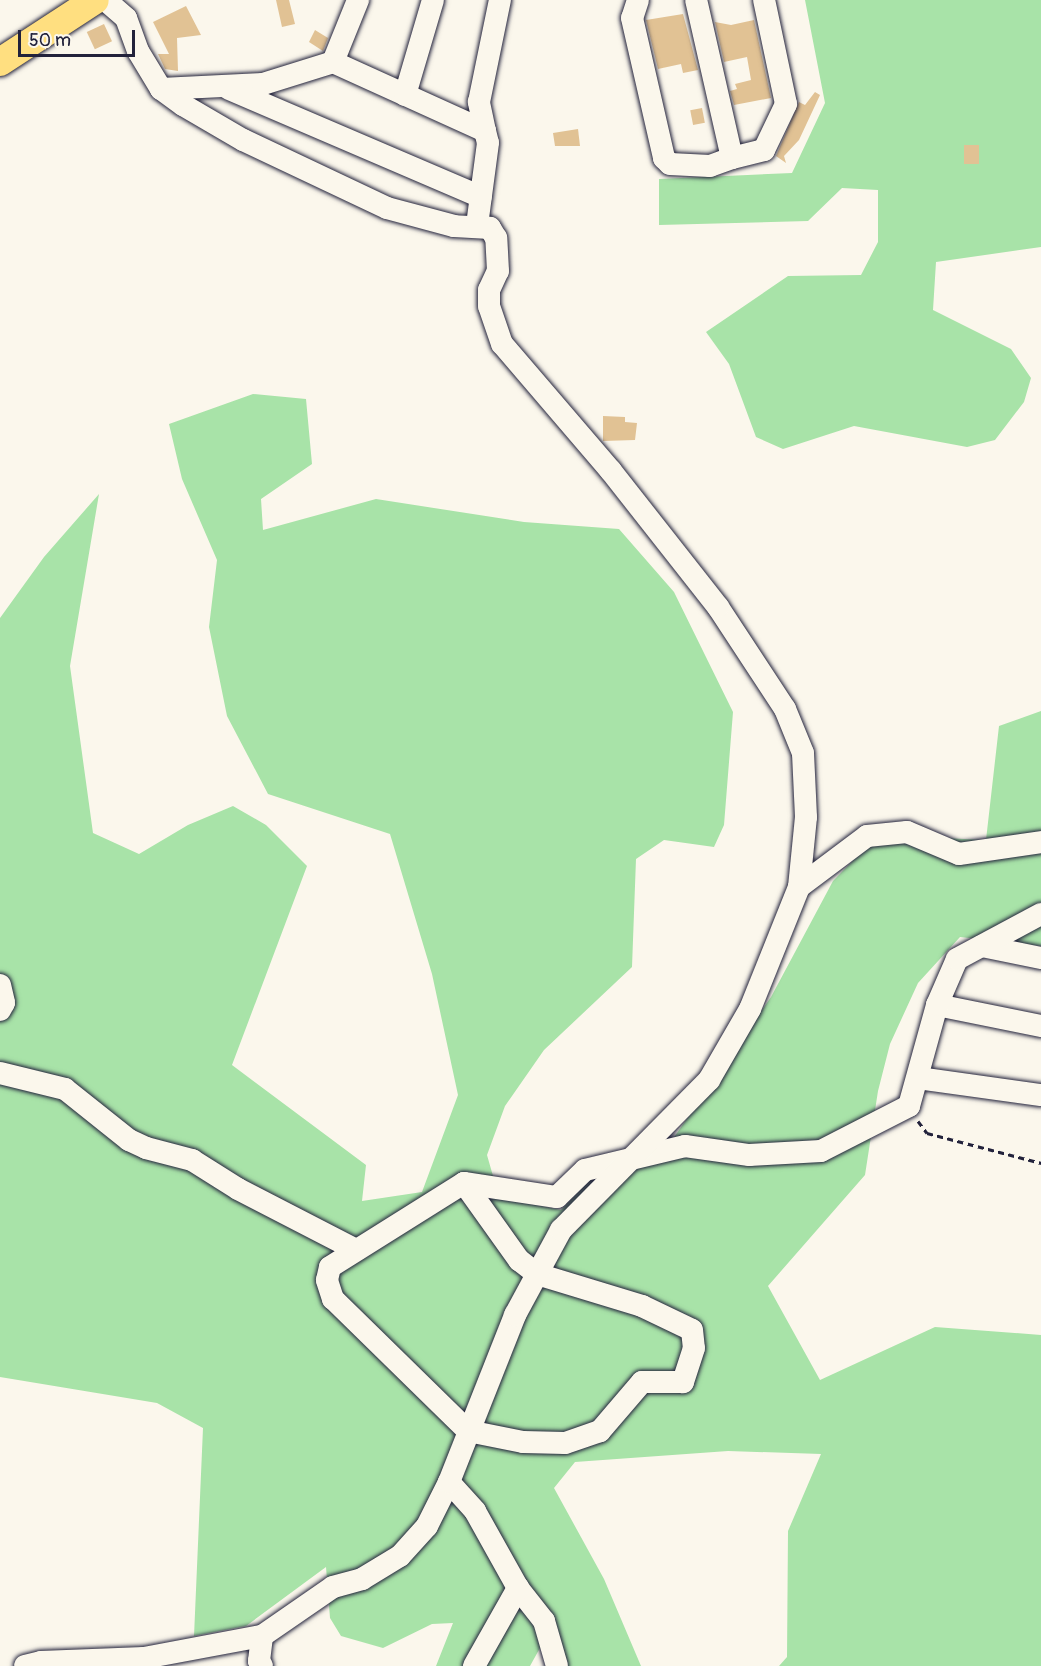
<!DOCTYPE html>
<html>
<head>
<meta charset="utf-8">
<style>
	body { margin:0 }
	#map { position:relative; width:1041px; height:1666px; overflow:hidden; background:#fbf7ec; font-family:Pangolin,sans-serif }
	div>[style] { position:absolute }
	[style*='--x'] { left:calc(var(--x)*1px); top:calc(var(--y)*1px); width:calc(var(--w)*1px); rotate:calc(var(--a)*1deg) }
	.green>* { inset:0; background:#a8e3a8 }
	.building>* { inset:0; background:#e1c294; transform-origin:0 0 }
	.path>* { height:3px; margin-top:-1.5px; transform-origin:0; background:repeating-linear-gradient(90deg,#22223b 0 6px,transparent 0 10.5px) }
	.roads { filter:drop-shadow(0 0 2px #22223b) drop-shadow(0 0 2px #22223b) }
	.minor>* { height:22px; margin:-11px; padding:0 11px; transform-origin:11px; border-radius:11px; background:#fbf7ec }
	.major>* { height:28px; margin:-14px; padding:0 14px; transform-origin:14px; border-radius:14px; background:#ffdf80 }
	span { translate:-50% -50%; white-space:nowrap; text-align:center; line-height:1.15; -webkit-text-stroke:4.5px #fbf7ec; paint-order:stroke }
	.scale { position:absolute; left:18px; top:30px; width:117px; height:27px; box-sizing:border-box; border:3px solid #22223b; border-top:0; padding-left:8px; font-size:18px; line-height:21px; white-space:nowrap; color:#22223b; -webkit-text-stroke:4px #fbf7ec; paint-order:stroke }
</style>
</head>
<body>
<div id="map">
	<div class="green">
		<i style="clip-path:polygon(805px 0,1041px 0,1041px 247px,936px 262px,933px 310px,1011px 349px,1031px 378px,1024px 402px,995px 440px,967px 447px,854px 426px,783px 449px,756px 437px,729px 364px,706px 332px,788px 276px,861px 275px,878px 242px,878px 190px,842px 188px,808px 221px,659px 225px,659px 179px,792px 173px,825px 103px)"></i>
		<i style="clip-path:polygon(253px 394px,306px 399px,312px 464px,261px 499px,263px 530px,376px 499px,524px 522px,619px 529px,674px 592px,733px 712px,724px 825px,714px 847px,664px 840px,636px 859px,632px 967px,544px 1050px,505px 1106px,487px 1155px,499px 1197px,561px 1210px,604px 1166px,657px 1162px,771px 997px,833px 881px,878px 835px,986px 840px,999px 726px,1041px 711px,1041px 946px,960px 937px,918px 983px,890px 1044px,878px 1091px,865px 1175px,768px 1286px,820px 1380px,935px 1327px,1041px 1335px,1041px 1666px,779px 1666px,787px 1657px,788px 1531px,821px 1454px,728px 1451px,575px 1462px,554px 1488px,604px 1579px,641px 1666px,554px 1666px,540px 1648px,530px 1666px,436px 1666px,453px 1623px,432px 1624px,383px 1648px,341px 1636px,330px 1618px,326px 1567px,246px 1626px,194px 1636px,203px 1428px,157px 1403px,0 1377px,0 618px,44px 557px,99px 494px,70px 666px,93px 833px,139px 854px,188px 825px,233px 806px,266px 825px,307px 866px,232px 1065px,366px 1165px,362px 1201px,422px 1192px,458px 1095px,432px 974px,390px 834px,268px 794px,227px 716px,209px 627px,217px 560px,182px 479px,169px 424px)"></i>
	</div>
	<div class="building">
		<i style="clip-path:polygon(276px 0,289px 0,295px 24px,282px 27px)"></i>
		<i style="clip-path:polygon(186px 6px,201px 35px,177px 38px,178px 71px,165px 69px,158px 54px,169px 54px,153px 22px)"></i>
		<i style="clip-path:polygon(683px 14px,698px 70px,683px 73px,681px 64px,658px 69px,646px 20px)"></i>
		<i style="clip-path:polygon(754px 20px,771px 98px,734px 105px,730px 91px,737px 89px,735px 84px,751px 80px,747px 57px,724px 62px,715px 22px,731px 25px)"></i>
		<i style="left:104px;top:24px;width:19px;height:19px;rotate:65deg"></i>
		<i style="clip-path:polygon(315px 30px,328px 38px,323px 51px,309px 42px)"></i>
		<i style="clip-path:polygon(815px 92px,820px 95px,799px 140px,784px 156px,786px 163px,776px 156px,799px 102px,805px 105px)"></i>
		<i style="left:702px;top:108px;width:15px;height:12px;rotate:79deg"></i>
		<i style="clip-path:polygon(578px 129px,580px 146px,555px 146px,553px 133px)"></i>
		<i style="left:964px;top:145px;width:15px;height:19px"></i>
		<i style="clip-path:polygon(603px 416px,625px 417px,625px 422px,637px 423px,635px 440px,603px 441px)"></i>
	</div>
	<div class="path">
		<i style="--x:918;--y:1121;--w:15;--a:53"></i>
		<i style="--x:927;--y:1133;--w:118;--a:14.7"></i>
	</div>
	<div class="roads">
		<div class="minor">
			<i style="--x:638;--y:0;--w:19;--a:108"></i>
			<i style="--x:632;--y:18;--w:144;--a:77.1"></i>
			<i style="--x:664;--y:158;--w:8;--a:45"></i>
			<i style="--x:670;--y:164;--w:40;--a:2.9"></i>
			<i style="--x:710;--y:166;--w:23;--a:-20"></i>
			<i style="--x:732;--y:158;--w:162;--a:-102.8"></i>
			<i style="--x:333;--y:62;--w:67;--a:-68"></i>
			<i style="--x:161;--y:89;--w:102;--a:-2.8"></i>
			<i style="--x:263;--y:84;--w:73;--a:-17.4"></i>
			<i style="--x:333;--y:62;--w:167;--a:24.4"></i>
			<i style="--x:485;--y:131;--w:12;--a:76"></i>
			<i style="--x:488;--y:143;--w:83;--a:97.6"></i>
			<i style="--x:229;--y:89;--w:274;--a:23.2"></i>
			<i style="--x:405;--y:95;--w:99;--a:-73.6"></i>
			<i style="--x:485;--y:131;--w:30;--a:-102"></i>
			<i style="--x:479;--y:102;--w:104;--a:-78.4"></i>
			<i style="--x:732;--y:158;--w:33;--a:-14"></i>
			<i style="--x:764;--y:150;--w:51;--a:-64.4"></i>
			<i style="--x:786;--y:104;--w:106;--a:-101.9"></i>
			<i style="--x:799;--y:887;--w:85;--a:-36.9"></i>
			<i style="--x:867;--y:836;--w:40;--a:-5.7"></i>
			<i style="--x:907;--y:832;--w:56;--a:22.9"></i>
			<i style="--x:959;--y:854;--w:83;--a:-8.3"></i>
			<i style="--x:982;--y:946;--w:60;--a:11.5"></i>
			<i style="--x:0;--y:985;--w:18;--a:77"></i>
			<i style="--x:4;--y:1003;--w:8;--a:120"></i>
			<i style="--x:937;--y:1005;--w:106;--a:11.4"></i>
			<i style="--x:0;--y:1073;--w:67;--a:13.8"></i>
			<i style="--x:65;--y:1089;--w:82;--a:38.6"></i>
			<i style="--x:129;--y:1140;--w:19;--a:25"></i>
			<i style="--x:146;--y:1148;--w:48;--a:14.6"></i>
			<i style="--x:192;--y:1160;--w:54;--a:32.2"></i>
			<i style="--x:238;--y:1189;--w:133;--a:27.3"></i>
			<i style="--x:918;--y:1078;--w:124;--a:7.9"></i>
			<i style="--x:464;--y:1183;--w:95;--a:54.5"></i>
			<i style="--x:519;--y:1260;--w:23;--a:38"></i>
			<i style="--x:537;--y:1274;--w:110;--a:16.9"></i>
			<i style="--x:642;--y:1306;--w:55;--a:25.6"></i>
			<i style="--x:692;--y:1330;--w:18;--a:84"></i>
			<i style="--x:694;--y:1348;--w:36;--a:108"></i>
			<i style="--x:683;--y:1382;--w:41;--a:180"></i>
			<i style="--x:642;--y:1382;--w:65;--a:130.6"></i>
			<i style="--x:600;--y:1431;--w:37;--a:161"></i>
			<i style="--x:565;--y:1443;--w:42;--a:-178.6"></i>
			<i style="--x:523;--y:1442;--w:56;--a:-168.7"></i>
			<i style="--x:468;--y:1431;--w:189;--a:-135.6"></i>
			<i style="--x:333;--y:1299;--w:20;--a:-108"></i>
			<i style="--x:327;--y:1280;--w:13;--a:-77"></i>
			<i style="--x:330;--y:1267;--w:158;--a:-32.1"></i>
			<i style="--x:464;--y:1183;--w:94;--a:8.6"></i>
			<i style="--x:557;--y:1197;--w:39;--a:-44"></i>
			<i style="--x:585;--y:1170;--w:103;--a:-13.5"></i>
			<i style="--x:685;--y:1146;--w:65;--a:8"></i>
			<i style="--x:749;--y:1155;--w:72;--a:-3.2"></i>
			<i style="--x:821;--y:1151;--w:99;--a:-27.1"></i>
			<i style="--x:909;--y:1106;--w:105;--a:-74.5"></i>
			<i style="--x:937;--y:1005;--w:50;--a:-66.5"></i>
			<i style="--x:957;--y:959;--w:95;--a:-28.2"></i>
			<i style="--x:449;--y:1482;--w:39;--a:48"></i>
			<i style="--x:475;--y:1511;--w:88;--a:60.8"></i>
			<i style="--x:518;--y:1588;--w:42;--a:51.8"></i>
			<i style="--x:544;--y:1621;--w:47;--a:73.9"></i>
			<i style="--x:25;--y:1666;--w:16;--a:-14"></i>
			<i style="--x:41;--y:1662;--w:103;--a:-2.2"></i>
			<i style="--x:144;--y:1658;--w:120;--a:-10.6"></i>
			<i style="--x:262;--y:1636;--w:86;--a:-34.6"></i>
			<i style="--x:333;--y:1587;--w:30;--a:-15"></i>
			<i style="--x:362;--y:1579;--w:44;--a:-31.2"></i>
			<i style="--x:400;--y:1556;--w:40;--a:-48"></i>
			<i style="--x:427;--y:1526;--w:49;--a:-63.4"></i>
			<i style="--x:449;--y:1482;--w:180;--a:-68.4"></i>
			<i style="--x:515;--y:1315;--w:97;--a:-61.6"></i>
			<i style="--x:561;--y:1230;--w:211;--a:-45.4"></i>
			<i style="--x:709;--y:1080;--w:82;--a:-60"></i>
			<i style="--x:750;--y:1009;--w:131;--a:-68.1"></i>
			<i style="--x:799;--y:887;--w:70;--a:-84.3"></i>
			<i style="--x:806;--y:817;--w:64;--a:-92.7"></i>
			<i style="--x:803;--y:753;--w:48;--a:-112.2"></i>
			<i style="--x:785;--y:709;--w:122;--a:-123.3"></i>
			<i style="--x:718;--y:607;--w:173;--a:-128.2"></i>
			<i style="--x:611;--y:471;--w:167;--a:-130.6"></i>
			<i style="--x:502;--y:344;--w:40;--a:-108.9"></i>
			<i style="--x:489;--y:306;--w:16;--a:-90"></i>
			<i style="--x:489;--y:290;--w:21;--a:-65"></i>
			<i style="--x:498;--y:271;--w:33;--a:-93"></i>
			<i style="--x:496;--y:238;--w:12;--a:-121"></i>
			<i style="--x:490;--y:228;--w:36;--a:-177"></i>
			<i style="--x:454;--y:226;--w:69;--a:-165"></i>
			<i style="--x:387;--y:208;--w:159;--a:-154.7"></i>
			<i style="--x:243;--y:140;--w:69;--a:-149.7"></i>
			<i style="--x:183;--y:105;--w:27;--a:-144"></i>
			<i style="--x:161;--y:89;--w:44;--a:-121.2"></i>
			<i style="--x:138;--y:51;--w:35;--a:-110"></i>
			<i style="--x:126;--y:18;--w:28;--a:-139"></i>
			<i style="--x:262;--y:1666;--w:6;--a:-121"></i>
			<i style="--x:259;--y:1661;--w:25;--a:-83"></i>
			<i style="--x:474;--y:1666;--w:90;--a:-60.6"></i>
		</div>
		<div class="major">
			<i style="--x:0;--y:62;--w:113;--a:-33.1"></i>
		</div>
	</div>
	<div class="scale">50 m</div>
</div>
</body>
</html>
